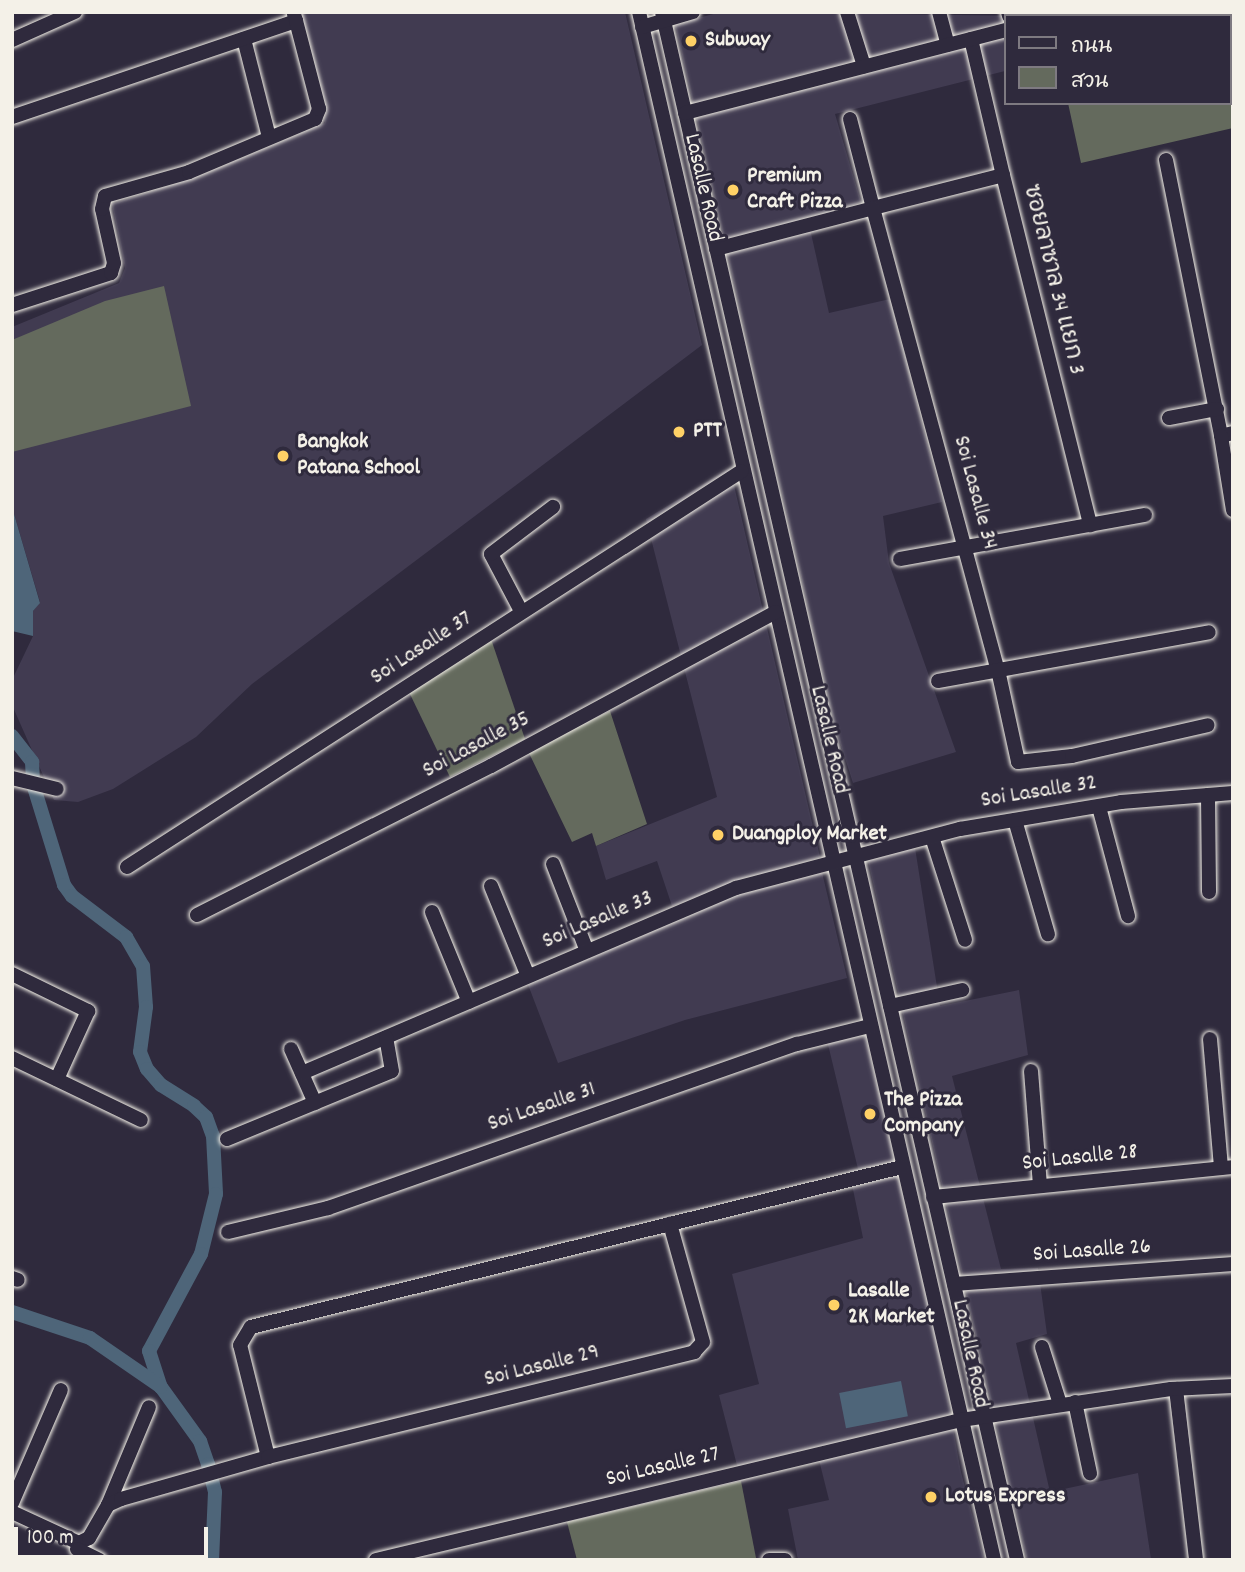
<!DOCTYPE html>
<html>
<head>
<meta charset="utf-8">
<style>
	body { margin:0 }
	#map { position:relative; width:1245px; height:1572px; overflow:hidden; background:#2f2a3d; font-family:Dekko,"Playpen Sans Thai",sans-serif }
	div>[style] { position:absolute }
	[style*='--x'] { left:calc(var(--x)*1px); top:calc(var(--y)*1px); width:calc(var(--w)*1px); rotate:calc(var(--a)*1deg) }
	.built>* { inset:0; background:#413b51 }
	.green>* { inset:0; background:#646a5d }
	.water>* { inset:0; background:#4e6579; transform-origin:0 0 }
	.canal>* { height:14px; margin:-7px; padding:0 7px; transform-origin:7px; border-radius:7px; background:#4e6579 }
	.roads { filter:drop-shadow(0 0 2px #f4f1e8) drop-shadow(0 0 2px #f4f1e8) }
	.minor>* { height:14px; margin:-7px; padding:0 7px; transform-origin:7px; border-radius:7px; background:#2f2a3d }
	.dots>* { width:19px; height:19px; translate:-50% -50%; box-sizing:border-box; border:4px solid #2f2a3d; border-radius:50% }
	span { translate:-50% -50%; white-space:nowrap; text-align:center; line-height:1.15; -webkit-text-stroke:6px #2f2a3d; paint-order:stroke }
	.poi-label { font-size:23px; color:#f4f1e8; font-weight:700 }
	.left { translate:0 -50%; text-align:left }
	.street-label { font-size:23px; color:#f4f1e8 }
	.frame { position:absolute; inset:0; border:14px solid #f4f1e8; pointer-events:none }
	.legend { position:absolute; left:1004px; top:14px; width:228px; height:91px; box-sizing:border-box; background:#2f2a3d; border:2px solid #7e7a81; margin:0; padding:9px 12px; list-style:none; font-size:21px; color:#f4f1e8 }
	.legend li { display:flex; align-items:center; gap:14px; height:35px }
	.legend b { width:35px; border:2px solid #7e7a81 }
	.scale { position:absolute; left:14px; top:1527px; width:194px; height:32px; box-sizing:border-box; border:4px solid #f4f1e8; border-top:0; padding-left:9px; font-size:21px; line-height:24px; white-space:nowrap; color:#f4f1e8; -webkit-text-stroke:5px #2f2a3d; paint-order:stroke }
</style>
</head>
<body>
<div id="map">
	<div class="built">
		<i style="clip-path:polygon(298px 12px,625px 12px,702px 345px,252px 684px,196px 737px,113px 789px,78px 802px,54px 800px,12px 705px,12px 680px,33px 636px,33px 611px,40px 602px,12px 507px,12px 327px,119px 283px,125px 268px,112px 204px,201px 175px,325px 123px)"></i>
		<i style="clip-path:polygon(721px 12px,1048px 16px,1005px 16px,1005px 71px,835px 114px,861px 202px,808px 220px,829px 313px,890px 299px,942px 502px,883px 516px,889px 563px,956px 752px,853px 783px,836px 730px,675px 24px)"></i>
		<i style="clip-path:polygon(730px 468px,820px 857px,672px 906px,657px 861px,606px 880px,596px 846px,717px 797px,646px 519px)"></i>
		<i style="clip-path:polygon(913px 835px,940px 1006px,1019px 990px,1028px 1055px,952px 1076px,1001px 1269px,1038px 1268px,1047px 1334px,1016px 1343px,1050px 1492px,1138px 1473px,1151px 1559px,1027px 1560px,865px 847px)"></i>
		<i style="clip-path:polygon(821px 868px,847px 978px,685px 1020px,558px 1063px,527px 982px,729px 893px)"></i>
		<i style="clip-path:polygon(862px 1021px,936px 1336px,961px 1472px,984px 1560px,798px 1560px,788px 1509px,829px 1500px,819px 1460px,741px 1481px,719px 1395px,759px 1384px,732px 1274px,863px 1238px,849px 1170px,858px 1169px,825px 1032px)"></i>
	</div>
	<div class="green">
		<i style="clip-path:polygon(1048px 12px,1232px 12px,1233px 128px,1081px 163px,1068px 103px,1229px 103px,1229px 16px)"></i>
		<i style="clip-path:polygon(164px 286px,191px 406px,12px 452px,12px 340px,105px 301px)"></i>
		<i style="clip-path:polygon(491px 639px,525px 739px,450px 777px,409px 692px)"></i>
		<i style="clip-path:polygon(610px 711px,647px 824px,596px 846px,592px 833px,572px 842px,528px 751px)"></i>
		<i style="clip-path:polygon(741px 1481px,756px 1558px,577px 1560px,567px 1522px)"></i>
	</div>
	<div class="water">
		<i style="clip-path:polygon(12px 507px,40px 603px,33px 611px,33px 636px,12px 631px)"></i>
		<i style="left:901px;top:1381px;width:36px;height:63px;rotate:79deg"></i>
	</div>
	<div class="canal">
		<i style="--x:12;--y:736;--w:33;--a:52"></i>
		<i style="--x:32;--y:762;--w:22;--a:87"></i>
		<i style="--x:33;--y:784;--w:106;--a:72.9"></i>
		<i style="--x:64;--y:885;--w:14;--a:54"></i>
		<i style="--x:72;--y:896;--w:68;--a:37.2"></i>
		<i style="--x:126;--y:937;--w:34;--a:60"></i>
		<i style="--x:143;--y:966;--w:41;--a:85.8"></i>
		<i style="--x:146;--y:1007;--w:45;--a:97.6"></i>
		<i style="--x:140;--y:1052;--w:18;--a:68"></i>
		<i style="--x:147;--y:1069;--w:21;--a:49"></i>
		<i style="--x:161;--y:1085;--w:39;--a:32"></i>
		<i style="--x:194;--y:1106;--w:16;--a:43"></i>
		<i style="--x:206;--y:1117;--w:20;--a:70"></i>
		<i style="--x:213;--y:1136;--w:58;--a:87"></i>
		<i style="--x:216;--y:1194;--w:62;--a:104"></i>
		<i style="--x:201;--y:1254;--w:110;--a:118.2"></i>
		<i style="--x:149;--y:1351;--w:38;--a:72"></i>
		<i style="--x:161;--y:1387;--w:67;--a:54.2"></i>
		<i style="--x:200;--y:1441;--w:24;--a:71"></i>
		<i style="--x:208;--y:1464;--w:29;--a:76"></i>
		<i style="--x:215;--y:1492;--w:68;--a:92.5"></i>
		<i style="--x:12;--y:1312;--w:82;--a:18.4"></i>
		<i style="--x:90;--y:1338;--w:86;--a:34.6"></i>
	</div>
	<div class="roads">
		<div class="minor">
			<i style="--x:639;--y:12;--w:1588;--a:77.08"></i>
			<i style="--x:662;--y:12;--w:1588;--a:77.08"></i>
			<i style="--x:847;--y:12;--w:57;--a:72.5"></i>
			<i style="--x:939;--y:12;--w:34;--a:75"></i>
			<i style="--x:1008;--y:12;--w:4;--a:76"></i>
			<i style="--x:1064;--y:16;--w:15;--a:-16"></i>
			<i style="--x:642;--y:27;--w:53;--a:-16.4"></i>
			<i style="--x:244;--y:39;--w:101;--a:75.7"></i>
			<i style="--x:971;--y:39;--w:140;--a:76.8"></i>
			<i style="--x:12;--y:40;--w:69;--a:-24"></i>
			<i style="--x:685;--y:113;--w:331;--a:-14.5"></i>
			<i style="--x:12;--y:117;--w:300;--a:-18.7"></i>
			<i style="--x:296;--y:21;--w:7;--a:-106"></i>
			<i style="--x:850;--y:119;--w:92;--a:75.5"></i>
			<i style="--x:873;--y:208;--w:134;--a:-14.2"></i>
			<i style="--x:1003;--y:175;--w:361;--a:76"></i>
			<i style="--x:1166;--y:160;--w:281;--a:78.7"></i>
			<i style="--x:716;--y:249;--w:162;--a:-14.6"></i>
			<i style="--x:873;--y:208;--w:479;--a:74.9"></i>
			<i style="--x:998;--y:670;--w:94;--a:77.7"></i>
			<i style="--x:1018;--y:762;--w:54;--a:-6.3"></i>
			<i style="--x:1072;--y:756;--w:139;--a:-12.8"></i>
			<i style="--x:12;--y:305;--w:104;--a:-17.9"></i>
			<i style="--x:111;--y:273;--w:10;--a:-73"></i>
			<i style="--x:114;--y:263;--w:55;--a:-102.5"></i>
			<i style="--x:102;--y:209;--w:13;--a:-77"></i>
			<i style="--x:105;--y:196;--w:87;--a:-15.9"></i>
			<i style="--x:189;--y:172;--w:137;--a:-22.8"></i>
			<i style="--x:315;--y:119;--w:11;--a:-68"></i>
			<i style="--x:319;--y:109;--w:91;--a:-104.6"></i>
			<i style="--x:1169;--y:418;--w:49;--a:-10.6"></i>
			<i style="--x:1233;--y:433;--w:12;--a:166"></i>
			<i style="--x:1221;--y:436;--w:75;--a:80.8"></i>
			<i style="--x:900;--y:559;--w:249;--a:-10.2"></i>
			<i style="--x:521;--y:611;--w:64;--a:-117.8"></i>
			<i style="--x:491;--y:554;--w:78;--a:-37.2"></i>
			<i style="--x:938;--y:681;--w:275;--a:-10.2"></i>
			<i style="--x:12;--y:778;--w:46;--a:13.7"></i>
			<i style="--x:1208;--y:795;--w:97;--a:89.4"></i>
			<i style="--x:1099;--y:807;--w:113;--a:75.1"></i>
			<i style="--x:1015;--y:820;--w:119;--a:73.9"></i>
			<i style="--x:932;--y:837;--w:108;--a:72.2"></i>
			<i style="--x:553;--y:864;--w:93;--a:68.7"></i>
			<i style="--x:127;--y:867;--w:731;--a:-32.78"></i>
			<i style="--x:491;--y:886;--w:97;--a:67.7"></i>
			<i style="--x:432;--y:912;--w:97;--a:67.7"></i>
			<i style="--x:197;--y:915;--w:330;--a:-26.9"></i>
			<i style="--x:491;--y:766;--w:324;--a:-28.4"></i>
			<i style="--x:12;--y:974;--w:85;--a:26"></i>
			<i style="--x:88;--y:1011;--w:75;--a:114.5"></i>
			<i style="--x:890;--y:1006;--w:74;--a:-12.5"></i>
			<i style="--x:1210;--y:1039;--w:129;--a:85.1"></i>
			<i style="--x:291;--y:1049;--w:59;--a:66"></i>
			<i style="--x:12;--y:1058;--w:143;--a:25.7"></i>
			<i style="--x:1031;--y:1071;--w:115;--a:85.5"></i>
			<i style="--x:302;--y:1073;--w:472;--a:-23.1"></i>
			<i style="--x:736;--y:888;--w:232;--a:-14.8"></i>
			<i style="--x:960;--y:829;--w:163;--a:-9.5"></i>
			<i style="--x:1121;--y:802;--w:112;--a:-4.6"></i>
			<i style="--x:227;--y:1139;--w:178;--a:-22.4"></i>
			<i style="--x:392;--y:1071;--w:34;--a:-100"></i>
			<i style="--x:933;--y:1197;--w:301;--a:-5.7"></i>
			<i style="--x:228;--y:1232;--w:103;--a:-13.5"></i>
			<i style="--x:328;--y:1208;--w:497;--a:-19.3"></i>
			<i style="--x:797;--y:1044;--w:75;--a:-13.9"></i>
			<i style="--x:12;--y:1278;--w:6;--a:18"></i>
			<i style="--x:954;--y:1284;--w:280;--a:-4.1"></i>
			<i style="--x:1042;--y:1347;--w:60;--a:72.5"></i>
			<i style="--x:1176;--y:1389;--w:172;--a:83.3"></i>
			<i style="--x:1075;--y:1402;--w:73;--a:78.1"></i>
			<i style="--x:268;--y:1457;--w:115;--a:-104"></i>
			<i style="--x:240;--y:1345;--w:21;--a:-59"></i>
			<i style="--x:251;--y:1327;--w:670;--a:-13.81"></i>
			<i style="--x:12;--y:1503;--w:123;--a:-66.6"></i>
			<i style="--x:108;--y:1505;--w:106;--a:-67.3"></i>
			<i style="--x:12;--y:1512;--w:74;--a:24.8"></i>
			<i style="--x:79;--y:1543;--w:11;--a:-27"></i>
			<i style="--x:89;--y:1538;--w:38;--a:-60"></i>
			<i style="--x:108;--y:1505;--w:14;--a:-25"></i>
			<i style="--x:121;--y:1499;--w:153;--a:-15.9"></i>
			<i style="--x:268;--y:1457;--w:439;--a:-13.8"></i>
			<i style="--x:694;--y:1352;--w:13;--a:-48"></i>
			<i style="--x:703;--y:1342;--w:123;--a:-105.6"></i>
			<i style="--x:77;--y:1549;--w:25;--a:26"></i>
			<i style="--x:376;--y:1560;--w:602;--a:-13.46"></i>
			<i style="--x:961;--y:1420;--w:212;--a:-8.4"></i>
			<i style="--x:1171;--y:1389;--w:62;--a:-2.8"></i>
			<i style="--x:769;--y:1560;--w:16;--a:0"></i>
		</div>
	</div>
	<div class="dots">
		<i style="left:691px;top:41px;background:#ffd166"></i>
		<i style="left:733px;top:190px;background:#ffd166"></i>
		<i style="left:679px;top:432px;background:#ffd166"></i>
		<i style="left:283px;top:456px;background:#ffd166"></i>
		<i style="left:718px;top:835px;background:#ffd166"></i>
		<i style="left:870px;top:1114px;background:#ffd166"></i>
		<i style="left:834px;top:1305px;background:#ffd166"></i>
		<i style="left:931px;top:1497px;background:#ffd166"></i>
	</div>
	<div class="poi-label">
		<span class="left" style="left:705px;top:41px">Subway</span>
		<span class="left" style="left:747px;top:190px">Premium<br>Craft Pizza</span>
		<span class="left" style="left:693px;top:432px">PTT</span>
		<span class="left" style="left:297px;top:456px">Bangkok<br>Patana School</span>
		<span class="left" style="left:732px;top:835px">Duangploy Market</span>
		<span class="left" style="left:884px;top:1114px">The Pizza<br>Company</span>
		<span class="left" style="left:848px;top:1305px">Lasalle<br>2K Market</span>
		<span class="left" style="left:945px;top:1497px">Lotus Express</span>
	</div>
	<div class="street-label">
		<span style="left:702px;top:188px;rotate:77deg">Lasalle Road</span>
		<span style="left:1052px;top:280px;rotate:76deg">ซอยลาซาล 34 แยก 3</span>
		<span style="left:974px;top:493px;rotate:75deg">Soi Lasalle 34</span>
		<span style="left:422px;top:649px;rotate:-33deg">Soi Lasalle 37</span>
		<span style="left:828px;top:740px;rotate:77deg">Lasalle Road</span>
		<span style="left:477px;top:746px;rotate:-28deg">Soi Lasalle 35</span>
		<span style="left:1039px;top:793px;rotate:-9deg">Soi Lasalle 32</span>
		<span style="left:598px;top:921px;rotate:-23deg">Soi Lasalle 33</span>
		<span style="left:542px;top:1108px;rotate:-19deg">Soi Lasalle 31</span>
		<span style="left:1080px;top:1159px;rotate:-6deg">Soi Lasalle 28</span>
		<span style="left:1092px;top:1252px;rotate:-4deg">Soi Lasalle 26</span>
		<span style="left:969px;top:1354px;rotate:78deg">Lasalle Road</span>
		<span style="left:542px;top:1367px;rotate:-14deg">Soi Lasalle 29</span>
		<span style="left:663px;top:1468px;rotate:-13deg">Soi Lasalle 27</span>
	</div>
	<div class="frame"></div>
	<ul class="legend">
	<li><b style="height:9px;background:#2f2a3d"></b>ถนน</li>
	<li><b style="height:19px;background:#646a5d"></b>สวน</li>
	</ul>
	<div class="scale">100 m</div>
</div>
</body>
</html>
